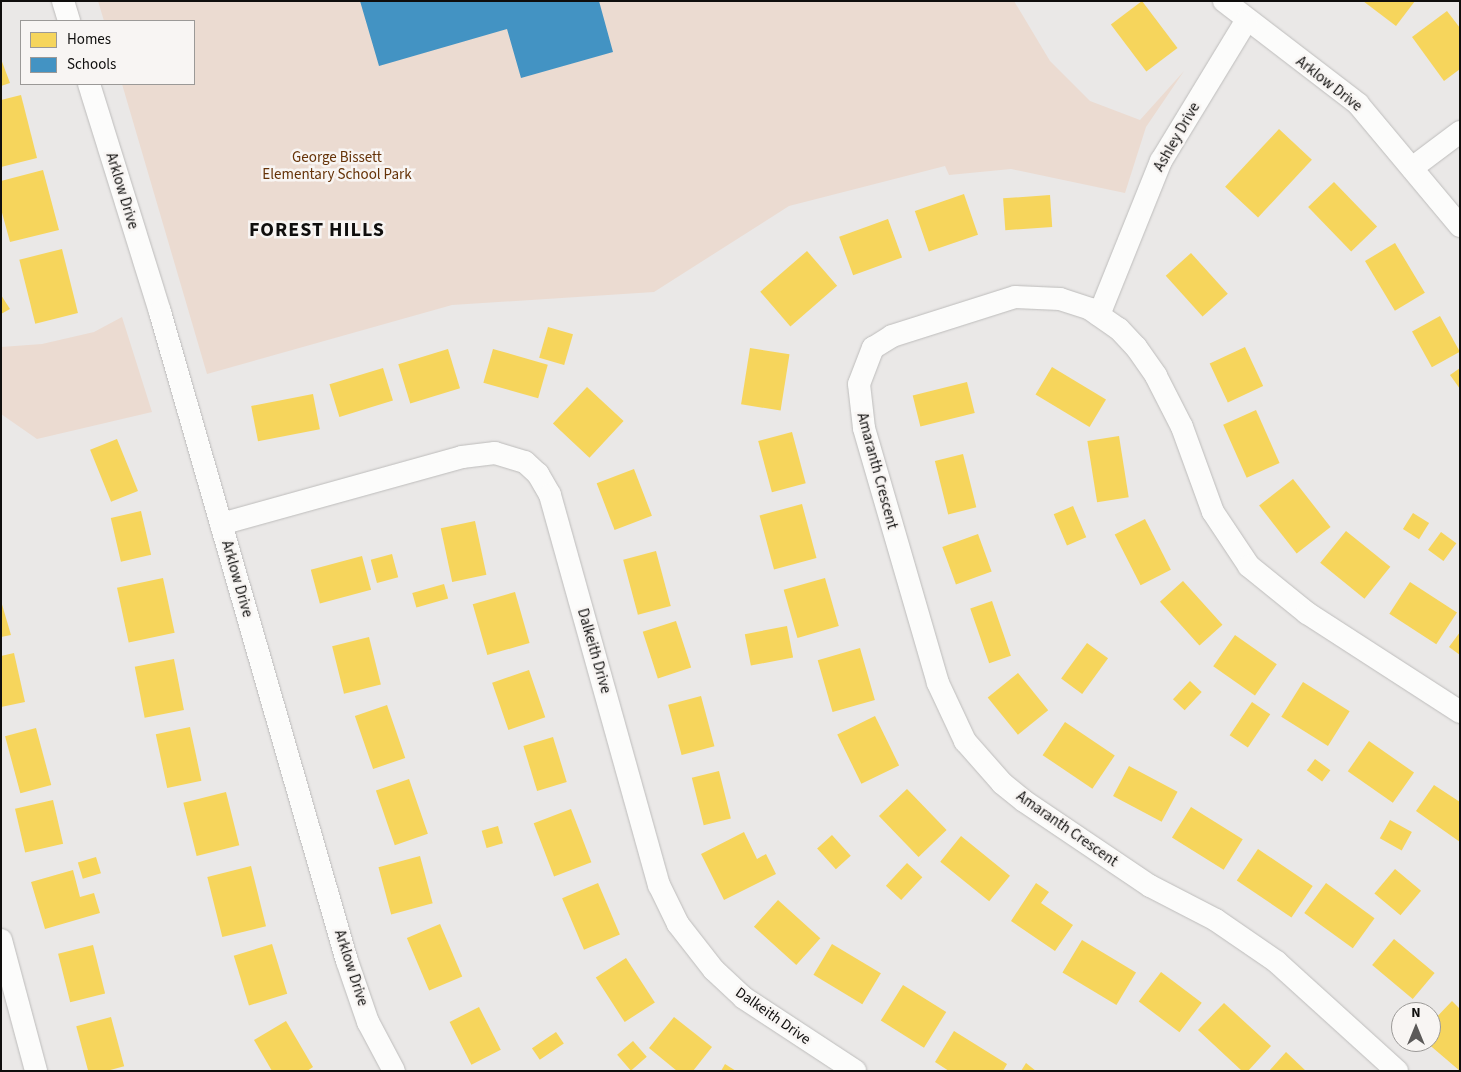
<!DOCTYPE html>
<html>
<head>
<meta charset="utf-8">
<style>
	body { margin:0 }
	#map { position:relative; width:1461px; height:1072px; overflow:hidden; background:#eae8e7; font-family:"Source Sans 3",sans-serif }
	div>[style] { position:absolute }
	[style*='--x'] { left:calc(var(--x)*1px); top:calc(var(--y)*1px); width:calc(var(--w)*1px); rotate:calc(var(--a)*1deg) }
	.green>* { inset:0; background:#ebdbd1 }
	.homes>* { inset:0; background:#f6d55c; transform-origin:0 0 }
	.schools>* { inset:0; background:#4393c3 }
	.roads { filter:drop-shadow(0 0 1px #bdbcbb) drop-shadow(0 0 1px #bdbcbb) }
	.street>* { height:22px; margin:-11px; padding:0 11px; transform-origin:11px; border-radius:11px; background:#fcfcfb }
	span { translate:-50% -50%; white-space:nowrap; text-align:center; line-height:1.15; -webkit-text-stroke:5px #f8f5f3; paint-order:stroke }
	.street-label { font-size:15px; color:#0f0e0d }
	.park-label { font-size:15px; color:#653207 }
	.district-label { font-size:20px; color:#0f0e0d; font-weight:700; letter-spacing:1px }
	.frame { position:absolute; inset:0; border:2px solid #0f0e0d; pointer-events:none }
	.legend { position:absolute; left:20px; top:20px; width:175px; height:65px; box-sizing:border-box; background:#f8f5f3; border:1px solid #9b9997; margin:0; padding:6px 9px; list-style:none; font-size:15px; color:#0f0e0d }
	.legend li { display:flex; align-items:center; gap:10px; height:25px }
	.legend b { width:25px; border:1px solid #9b9997 }
	.north { position:absolute; left:1391px; top:1002px; width:50px; height:50px; box-sizing:border-box; background:#f8f5f3; border:1px solid #9b9997; border-radius:50%; rotate:0deg; font-size:14px; font-weight:700; line-height:20px; text-align:center; color:#0f0e0d }
	.north::after { content:''; display:block; margin:auto; width:18px; height:22px; background:#5c5a59; clip-path:polygon(50% 0,100% 100%,50% 72%,0 100%) }
</style>
</head>
<body>
<div id="map">
	<div class="green">
		<i style="clip-path:polygon(98px 1px,1014px 1px,1050px 61px,1090px 101px,1140px 120px,1184px 71px,1146px 127px,1125px 193px,1011px 169px,949px 175px,945px 166px,789px 206px,654px 292px,452px 305px,207px 374px,122px 84px,194px 84px,194px 21px,104px 21px)"></i>
		<i style="clip-path:polygon(122px 317px,152px 412px,37px 439px,1px 414px,1px 347px,42px 344px,94px 332px)"></i>
	</div>
	<div class="homes">
		<i style="left:1142px;top:1px;width:59px;height:39px;rotate:53deg"></i>
		<i style="clip-path:polygon(1363px 1px,1415px 1px,1396px 26px)"></i>
		<i style="clip-path:polygon(1447px 11px,1460px 28px,1460px 69px,1444px 81px,1412px 37px)"></i>
		<i style="clip-path:polygon(1px 59px,10px 83px,1px 86px)"></i>
		<i style="clip-path:polygon(21px 95px,37px 158px,1px 167px,1px 100px)"></i>
		<i style="left:1279px;top:129px;width:45px;height:79px;rotate:43deg"></i>
		<i style="clip-path:polygon(43px 170px,59px 230px,10px 242px,1px 209px,1px 181px)"></i>
		<i style="left:1334px;top:182px;width:62px;height:36px;rotate:46deg"></i>
		<i style="left:964px;top:194px;width:43px;height:52px;rotate:71deg"></i>
		<i style="left:1050px;top:195px;width:32px;height:47px;rotate:86deg"></i>
		<i style="left:888px;top:219px;width:41px;height:52px;rotate:70deg"></i>
		<i style="left:1395px;top:243px;width:58px;height:35px;rotate:59deg"></i>
		<i style="left:62px;top:249px;width:66px;height:44px;rotate:76deg"></i>
		<i style="left:807px;top:251px;width:46px;height:62px;rotate:49deg"></i>
		<i style="left:1191px;top:253px;width:55px;height:34px;rotate:48deg"></i>
		<i style="clip-path:polygon(1px 295px,10px 309px,1px 314px)"></i>
		<i style="left:1440px;top:316px;width:41px;height:32px;rotate:61deg"></i>
		<i style="left:548px;top:327px;width:26px;height:32px;rotate:16deg"></i>
		<i style="left:1245px;top:347px;width:43px;height:39px;rotate:65deg"></i>
		<i style="left:750px;top:348px;width:40px;height:57px;rotate:9deg"></i>
		<i style="left:448px;top:349px;width:41px;height:52px;rotate:73deg"></i>
		<i style="left:493px;top:349px;width:57px;height:35px;rotate:16deg"></i>
		<i style="left:1052px;top:367px;width:63px;height:32px;rotate:31deg"></i>
		<i style="left:383px;top:368px;width:34px;height:56px;rotate:73deg"></i>
		<i style="clip-path:polygon(1460px 368px,1460px 389px,1450px 375px)"></i>
		<i style="left:967px;top:382px;width:32px;height:56px;rotate:76deg"></i>
		<i style="left:587px;top:387px;width:50px;height:50px;rotate:43deg"></i>
		<i style="left:313px;top:394px;width:36px;height:63px;rotate:79deg"></i>
		<i style="left:1256px;top:410px;width:58px;height:36px;rotate:66deg"></i>
		<i style="left:792px;top:432px;width:53px;height:35px;rotate:75deg"></i>
		<i style="left:1119px;top:436px;width:62px;height:32px;rotate:81deg"></i>
		<i style="left:117px;top:439px;width:56px;height:29px;rotate:68deg"></i>
		<i style="left:963px;top:454px;width:55px;height:29px;rotate:76deg"></i>
		<i style="left:634px;top:469px;width:50px;height:40px;rotate:69deg"></i>
		<i style="left:1293px;top:479px;width:61px;height:43px;rotate:52deg"></i>
		<i style="left:802px;top:504px;width:56px;height:44px;rotate:75deg"></i>
		<i style="left:1073px;top:506px;width:34px;height:21px;rotate:67deg"></i>
		<i style="left:141px;top:511px;width:45px;height:31px;rotate:77deg"></i>
		<i style="left:1413px;top:513px;width:19px;height:19px;rotate:32deg"></i>
		<i style="left:1145px;top:519px;width:57px;height:34px;rotate:63deg"></i>
		<i style="left:475px;top:521px;width:55px;height:35px;rotate:78deg"></i>
		<i style="left:1346px;top:531px;width:57px;height:41px;rotate:39deg"></i>
		<i style="left:1441px;top:532px;width:19px;height:22px;rotate:36deg"></i>
		<i style="left:978px;top:534px;width:40px;height:38px;rotate:70deg"></i>
		<i style="left:656px;top:551px;width:57px;height:34px;rotate:75deg"></i>
		<i style="left:392px;top:554px;width:24px;height:22px;rotate:75deg"></i>
		<i style="left:362px;top:556px;width:35px;height:53px;rotate:75deg"></i>
		<i style="left:163px;top:578px;width:56px;height:47px;rotate:78deg"></i>
		<i style="left:825px;top:578px;width:50px;height:43px;rotate:74deg"></i>
		<i style="left:1183px;top:581px;width:59px;height:31px;rotate:48deg"></i>
		<i style="left:1410px;top:582px;width:56px;height:38px;rotate:33deg"></i>
		<i style="left:444px;top:584px;width:15px;height:33px;rotate:74deg"></i>
		<i style="left:515px;top:592px;width:53px;height:44px;rotate:74deg"></i>
		<i style="clip-path:polygon(1px 601px,11px 635px,1px 637px)"></i>
		<i style="left:992px;top:601px;width:58px;height:23px;rotate:71deg"></i>
		<i style="left:676px;top:621px;width:49px;height:35px;rotate:72deg"></i>
		<i style="left:787px;top:626px;width:32px;height:43px;rotate:79deg"></i>
		<i style="clip-path:polygon(1460px 632px,1460px 655px,1449px 647px)"></i>
		<i style="left:1235px;top:635px;width:51px;height:38px;rotate:35deg"></i>
		<i style="left:369px;top:637px;width:49px;height:38px;rotate:76deg"></i>
		<i style="left:1087px;top:643px;width:26px;height:44px;rotate:36deg"></i>
		<i style="left:860px;top:648px;width:54px;height:44px;rotate:74deg"></i>
		<i style="clip-path:polygon(14px 653px,25px 702px,1px 707px,1px 656px)"></i>
		<i style="left:174px;top:659px;width:52px;height:40px;rotate:79deg"></i>
		<i style="left:529px;top:670px;width:50px;height:39px;rotate:71deg"></i>
		<i style="left:1018px;top:673px;width:48px;height:39px;rotate:51deg"></i>
		<i style="left:1190px;top:681px;width:16px;height:25px;rotate:43deg"></i>
		<i style="left:1303px;top:682px;width:55px;height:41px;rotate:32deg"></i>
		<i style="left:701px;top:696px;width:52px;height:34px;rotate:75deg"></i>
		<i style="left:1252px;top:702px;width:22px;height:40px;rotate:34deg"></i>
		<i style="left:387px;top:705px;width:56px;height:34px;rotate:71deg"></i>
		<i style="left:875px;top:716px;width:55px;height:42px;rotate:64deg"></i>
		<i style="left:1065px;top:722px;width:60px;height:40px;rotate:34deg"></i>
		<i style="left:190px;top:727px;width:55px;height:35px;rotate:78deg"></i>
		<i style="left:36px;top:728px;width:59px;height:32px;rotate:75deg"></i>
		<i style="left:553px;top:737px;width:47px;height:31px;rotate:73deg"></i>
		<i style="left:1369px;top:741px;width:55px;height:37px;rotate:35deg"></i>
		<i style="left:1315px;top:759px;width:19px;height:14px;rotate:36deg"></i>
		<i style="left:1129px;top:766px;width:55px;height:34px;rotate:28deg"></i>
		<i style="left:719px;top:771px;width:49px;height:28px;rotate:76deg"></i>
		<i style="left:409px;top:779px;width:58px;height:35px;rotate:71deg"></i>
		<i style="clip-path:polygon(1434px 785px,1460px 802px,1460px 842px,1416px 811px)"></i>
		<i style="left:907px;top:789px;width:57px;height:39px;rotate:46deg"></i>
		<i style="left:226px;top:792px;width:55px;height:44px;rotate:76deg"></i>
		<i style="left:53px;top:800px;width:45px;height:39px;rotate:77deg"></i>
		<i style="left:1191px;top:807px;width:61px;height:36px;rotate:32deg"></i>
		<i style="left:571px;top:809px;width:57px;height:40px;rotate:69deg"></i>
		<i style="left:1390px;top:820px;width:25px;height:21px;rotate:29deg"></i>
		<i style="left:498px;top:826px;width:18px;height:17px;rotate:74deg"></i>
		<i style="clip-path:polygon(744px 832px,757px 859px,766px 854px,776px 874px,724px 900px,701px 854px)"></i>
		<i style="left:832px;top:835px;width:28px;height:20px;rotate:48deg"></i>
		<i style="left:961px;top:836px;width:63px;height:33px;rotate:39deg"></i>
		<i style="left:1258px;top:849px;width:66px;height:38px;rotate:34deg"></i>
		<i style="left:420px;top:856px;width:49px;height:43px;rotate:75deg"></i>
		<i style="left:96px;top:857px;width:17px;height:19px;rotate:73deg"></i>
		<i style="left:907px;top:863px;width:21px;height:31px;rotate:43deg"></i>
		<i style="left:251px;top:866px;width:62px;height:45px;rotate:76deg"></i>
		<i style="left:1395px;top:869px;width:34px;height:32px;rotate:40deg"></i>
		<i style="clip-path:polygon(73px 870px,80px 897px,94px 893px,100px 913px,45px 929px,31px 882px)"></i>
		<i style="left:598px;top:883px;width:56px;height:39px;rotate:67deg"></i>
		<i style="clip-path:polygon(1036px 883px,1049px 892px,1041px 903px,1073px 925px,1055px 951px,1011px 921px)"></i>
		<i style="left:1326px;top:883px;width:60px;height:37px;rotate:36deg"></i>
		<i style="left:778px;top:900px;width:57px;height:36px;rotate:42deg"></i>
		<i style="left:440px;top:924px;width:57px;height:36px;rotate:67deg"></i>
		<i style="left:1394px;top:939px;width:53px;height:34px;rotate:40deg"></i>
		<i style="left:1082px;top:940px;width:63px;height:38px;rotate:31deg"></i>
		<i style="left:272px;top:944px;width:52px;height:40px;rotate:73deg"></i>
		<i style="left:832px;top:944px;width:57px;height:36px;rotate:31deg"></i>
		<i style="left:93px;top:945px;width:50px;height:36px;rotate:76deg"></i>
		<i style="left:626px;top:958px;width:53px;height:36px;rotate:57deg"></i>
		<i style="left:1161px;top:972px;width:51px;height:37px;rotate:37deg"></i>
		<i style="left:903px;top:985px;width:51px;height:42px;rotate:32deg"></i>
		<i style="clip-path:polygon(1452px 1001px,1460px 1009px,1460px 1071px,1426px 1042px,1431px 1042px,1431px 1023px)"></i>
		<i style="clip-path:polygon(1224px 1003px,1271px 1046px,1248px 1071px,1242px 1071px,1198px 1030px)"></i>
		<i style="left:479px;top:1007px;width:48px;height:33px;rotate:63deg"></i>
		<i style="left:111px;top:1017px;width:51px;height:36px;rotate:75deg"></i>
		<i style="clip-path:polygon(674px 1017px,712px 1047px,693px 1071px,677px 1071px,649px 1048px)"></i>
		<i style="clip-path:polygon(286px 1021px,313px 1067px,307px 1071px,272px 1071px,254px 1040px)"></i>
		<i style="clip-path:polygon(954px 1031px,1007px 1064px,1003px 1071px,949px 1071px,935px 1062px)"></i>
		<i style="left:556px;top:1032px;width:14px;height:29px;rotate:56deg"></i>
		<i style="left:633px;top:1041px;width:21px;height:21px;rotate:49deg"></i>
		<i style="clip-path:polygon(1286px 1052px,1306px 1071px,1269px 1071px)"></i>
		<i style="clip-path:polygon(1026px 1063px,1036px 1071px,1021px 1071px)"></i>
		<i style="clip-path:polygon(725px 1064px,736px 1071px,721px 1071px)"></i>
	</div>
	<div class="schools">
		<i style="clip-path:polygon(360px 1px,599px 1px,613px 52px,521px 78px,507px 29px,379px 66px)"></i>
	</div>
	<div class="roads">
		<div class="street">
			<i style="--x:63;--y:1;--w:21;--a:73"></i>
			<i style="--x:1224;--y:1;--w:169;--a:37.5"></i>
			<i style="--x:1358;--y:104;--w:159;--a:50.1"></i>
			<i style="--x:89;--y:84;--w:239;--a:72.7"></i>
			<i style="--x:160;--y:312;--w:675;--a:73.93"></i>
			<i style="--x:347;--y:961;--w:65;--a:71"></i>
			<i style="--x:368;--y:1022;--w:55;--a:62"></i>
			<i style="--x:1412;--y:168;--w:60;--a:-36.9"></i>
			<i style="--x:1099;--y:315;--w:166;--a:-68.1"></i>
			<i style="--x:1161;--y:161;--w:164;--a:-58.7"></i>
			<i style="--x:221;--y:524;--w:250;--a:-15.5"></i>
			<i style="--x:462;--y:457;--w:33;--a:-7"></i>
			<i style="--x:495;--y:453;--w:31;--a:17"></i>
			<i style="--x:525;--y:462;--w:18;--a:43"></i>
			<i style="--x:538;--y:474;--w:24;--a:60"></i>
			<i style="--x:550;--y:495;--w:405;--a:74.4"></i>
			<i style="--x:659;--y:885;--w:43;--a:64"></i>
			<i style="--x:678;--y:924;--w:58;--a:52"></i>
			<i style="--x:714;--y:970;--w:41;--a:43"></i>
			<i style="--x:744;--y:998;--w:133;--a:33.3"></i>
			<i style="--x:1;--y:940;--w:136;--a:75"></i>
			<i style="--x:1397;--y:1071;--w:162;--a:-137.8"></i>
			<i style="--x:1277;--y:962;--w:74;--a:-145.5"></i>
			<i style="--x:1216;--y:920;--w:74;--a:-152.7"></i>
			<i style="--x:1150;--y:886;--w:152;--a:-146"></i>
			<i style="--x:1024;--y:801;--w:28;--a:-141"></i>
			<i style="--x:1002;--y:783;--w:56;--a:-131.4"></i>
			<i style="--x:965;--y:741;--w:64;--a:-115"></i>
			<i style="--x:938;--y:683;--w:266;--a:-106.2"></i>
			<i style="--x:864;--y:428;--w:44;--a:-96.5"></i>
			<i style="--x:859;--y:384;--w:39;--a:-69"></i>
			<i style="--x:873;--y:348;--w:22;--a:-32"></i>
			<i style="--x:892;--y:336;--w:129;--a:-17.6"></i>
			<i style="--x:1015;--y:297;--w:45;--a:2.5"></i>
			<i style="--x:1060;--y:299;--w:32;--a:18"></i>
			<i style="--x:1090;--y:309;--w:35;--a:35"></i>
			<i style="--x:1119;--y:329;--w:25;--a:47"></i>
			<i style="--x:1136;--y:347;--w:35;--a:55"></i>
			<i style="--x:1156;--y:376;--w:57;--a:63"></i>
			<i style="--x:1182;--y:427;--w:90;--a:70"></i>
			<i style="--x:1213;--y:512;--w:65;--a:56.3"></i>
			<i style="--x:1249;--y:566;--w:75;--a:39"></i>
			<i style="--x:1307;--y:613;--w:182;--a:32.9"></i>
		</div>
	</div>
	<div class="street-label">
		<span style="left:1329px;top:84px;rotate:38deg">Arklow Drive</span>
		<span style="left:1177px;top:137px;rotate:-60deg">Ashley Drive</span>
		<span style="left:122px;top:191px;rotate:73deg">Arklow Drive</span>
		<span style="left:877px;top:471px;rotate:75deg">Amaranth Crescent</span>
		<span style="left:237px;top:579px;rotate:74deg">Arklow Drive</span>
		<span style="left:594px;top:651px;rotate:74deg">Dalkeith Drive</span>
		<span style="left:1067px;top:829px;rotate:35deg">Amaranth Crescent</span>
		<span style="left:351px;top:968px;rotate:72deg">Arklow Drive</span>
		<span style="left:773px;top:1016px;rotate:35deg">Dalkeith Drive</span>
	</div>
	<div class="park-label">
		<span style="left:337px;top:166px">George Bissett<br>Elementary School Park</span>
	</div>
	<div class="district-label">
		<span style="left:317px;top:230px">FOREST HILLS</span>
	</div>
	<div class="frame"></div>
	<ul class="legend">
	<li><b style="height:14px;background:#f6d55c"></b>Homes</li>
	<li><b style="height:14px;background:#4393c3"></b>Schools</li>
	</ul>
	<div class="north">N</div>
</div>
</body>
</html>
